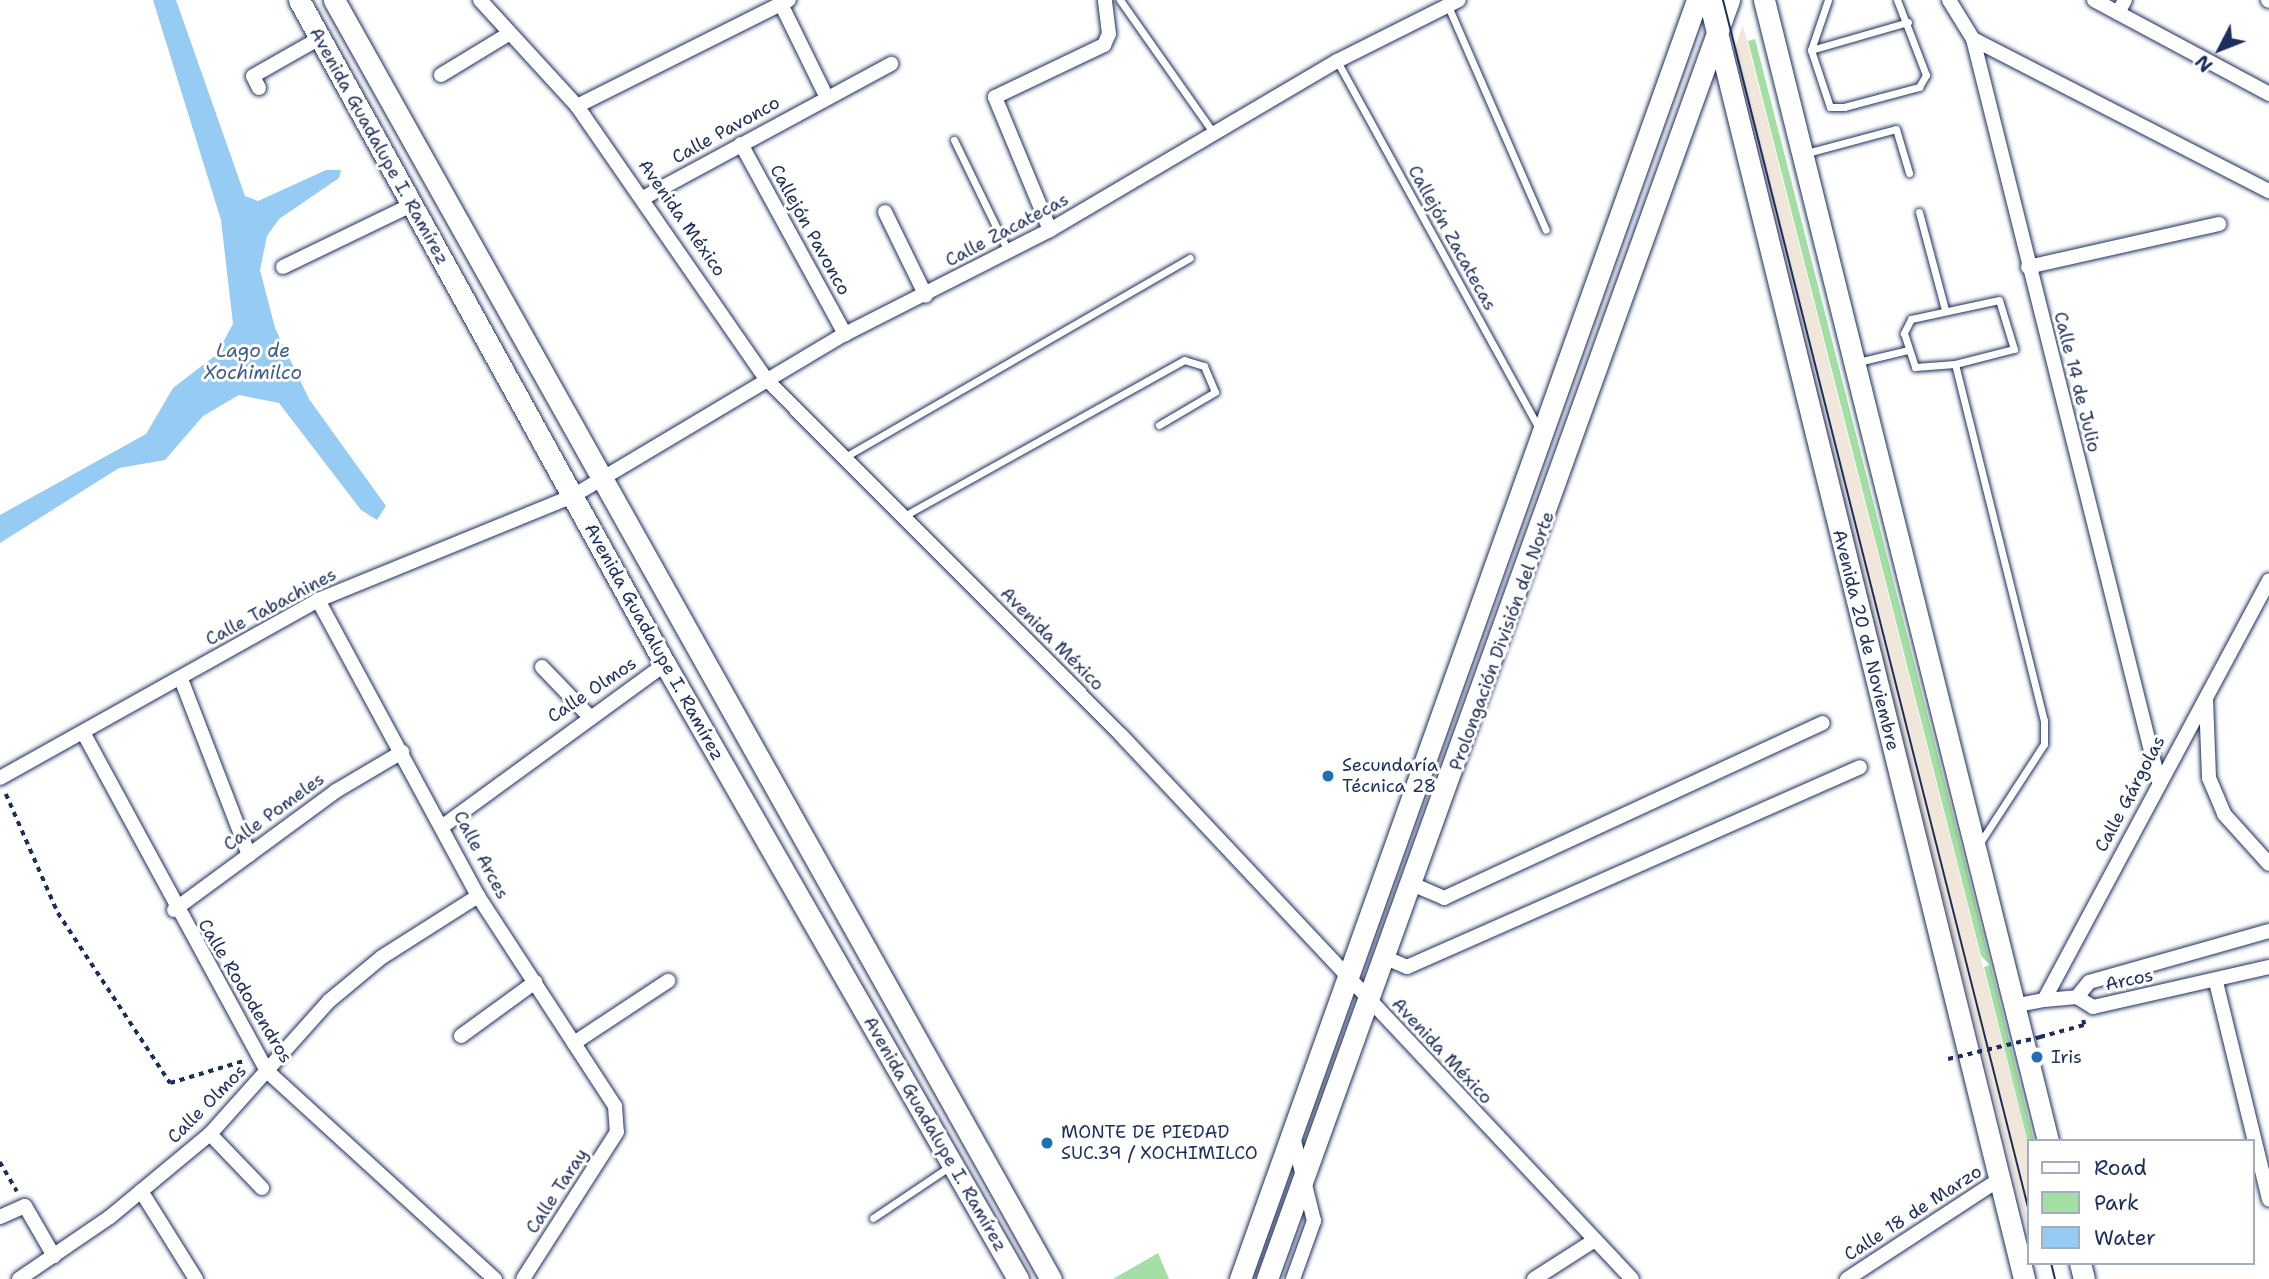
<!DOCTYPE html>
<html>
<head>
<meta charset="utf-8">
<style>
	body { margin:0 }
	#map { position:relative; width:2269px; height:1279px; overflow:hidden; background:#fff; font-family:"Shantell Sans",sans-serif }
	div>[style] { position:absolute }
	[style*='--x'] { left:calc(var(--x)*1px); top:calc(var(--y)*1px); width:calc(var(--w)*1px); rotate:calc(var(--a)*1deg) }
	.built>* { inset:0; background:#f0e6d9 }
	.green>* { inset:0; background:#a3dea4 }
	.water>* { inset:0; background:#96cbf4 }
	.path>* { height:3.5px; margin-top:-1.75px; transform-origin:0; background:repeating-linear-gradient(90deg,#1b2f5e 0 5px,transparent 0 10px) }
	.roads { filter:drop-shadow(0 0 2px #1b2f5e) drop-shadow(0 0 2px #1b2f5e) }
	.service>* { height:7px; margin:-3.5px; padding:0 3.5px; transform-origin:3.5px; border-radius:3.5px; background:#fff }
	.minor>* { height:14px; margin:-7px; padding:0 7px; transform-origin:7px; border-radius:7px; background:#fff }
	.secondary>* { height:21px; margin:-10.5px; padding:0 10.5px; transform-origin:10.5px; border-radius:10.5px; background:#fff }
	.tram>* { height:2px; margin:-1px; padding:0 1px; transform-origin:1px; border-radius:1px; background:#1b2f5e }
	.path-bridge>* { height:3.5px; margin-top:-1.75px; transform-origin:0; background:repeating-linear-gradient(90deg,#1b2f5e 0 5px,transparent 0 10px) }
	.dots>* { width:19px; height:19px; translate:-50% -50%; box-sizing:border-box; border:4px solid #fff; border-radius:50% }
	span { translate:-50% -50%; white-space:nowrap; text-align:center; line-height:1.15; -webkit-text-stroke:6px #fff; paint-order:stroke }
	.street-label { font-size:18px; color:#1b2f5e }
	.poi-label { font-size:18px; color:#1b2f5e }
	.left { translate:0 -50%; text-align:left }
	.water-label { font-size:19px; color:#405e8b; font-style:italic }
	.legend { position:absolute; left:2027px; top:1139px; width:228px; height:126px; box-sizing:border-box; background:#fff; border:2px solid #a4acbf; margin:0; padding:9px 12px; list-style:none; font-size:21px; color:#1b2f5e }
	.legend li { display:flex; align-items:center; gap:14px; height:35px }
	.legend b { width:35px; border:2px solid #a4acbf }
	.north { position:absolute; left:2185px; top:14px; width:70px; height:70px; -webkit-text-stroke:5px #fff; paint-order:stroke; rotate:228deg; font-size:19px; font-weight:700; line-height:28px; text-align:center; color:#1b2f5e }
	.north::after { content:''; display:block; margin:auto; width:24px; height:32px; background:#1b2f5e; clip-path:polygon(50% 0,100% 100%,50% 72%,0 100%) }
</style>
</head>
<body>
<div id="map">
	<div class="built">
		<i style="clip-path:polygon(1743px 25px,2029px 1147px,2029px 1236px,1731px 60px)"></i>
	</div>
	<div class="green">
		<i style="clip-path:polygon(1755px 39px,1961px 846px,2034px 1141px,2029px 1147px,1984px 967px,1990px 965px,1981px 956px,1748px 41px)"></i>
		<i style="clip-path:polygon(1158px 1253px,1169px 1279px,1113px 1279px)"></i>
	</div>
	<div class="water">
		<i style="clip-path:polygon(153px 0,176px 0,245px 196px,258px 201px,326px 170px,341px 170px,339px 178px,279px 219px,267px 236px,260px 270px,275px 328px,309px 399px,386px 506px,377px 520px,361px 510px,279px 403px,239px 395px,203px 416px,165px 460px,119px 468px,0 543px,0 515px,146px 434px,173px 388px,216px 355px,233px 324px,221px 220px)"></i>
	</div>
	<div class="path">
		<i style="--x:6;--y:794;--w:130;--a:66.4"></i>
		<i style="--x:58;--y:913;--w:204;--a:56.6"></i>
		<i style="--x:170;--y:1083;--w:77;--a:-16.6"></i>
		<i style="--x:2040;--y:1037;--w:46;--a:-15.3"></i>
		<i style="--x:2084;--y:1025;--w:5;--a:-101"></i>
		<i style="--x:0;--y:1162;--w:34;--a:60"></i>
	</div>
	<div class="roads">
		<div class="service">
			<i style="--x:1120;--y:0;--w:165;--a:54.9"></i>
			<i style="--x:1828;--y:0;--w:53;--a:108.8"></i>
			<i style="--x:1811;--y:50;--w:60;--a:71.6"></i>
			<i style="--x:1830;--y:107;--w:14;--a:0"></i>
			<i style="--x:1844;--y:107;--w:78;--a:-14.9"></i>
			<i style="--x:1919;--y:87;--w:14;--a:-60"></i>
			<i style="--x:1926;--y:75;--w:80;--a:-111.1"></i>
			<i style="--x:1448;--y:6;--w:244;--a:66.4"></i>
			<i style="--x:1811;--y:50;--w:101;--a:-16.1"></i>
			<i style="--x:1337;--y:61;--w:419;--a:61.2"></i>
			<i style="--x:954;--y:140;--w:123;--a:64.1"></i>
			<i style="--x:1803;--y:154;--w:96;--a:-15"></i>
			<i style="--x:1896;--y:129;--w:46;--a:73.5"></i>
			<i style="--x:1919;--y:212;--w:101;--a:75.1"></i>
			<i style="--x:1858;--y:362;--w:51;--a:-13.5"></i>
			<i style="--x:1955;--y:364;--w:61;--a:-14.3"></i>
			<i style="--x:2014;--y:349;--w:51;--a:-107"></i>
			<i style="--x:1999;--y:300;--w:90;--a:167.8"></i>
			<i style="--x:1911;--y:319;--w:16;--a:117"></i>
			<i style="--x:1904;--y:333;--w:36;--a:72"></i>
			<i style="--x:1915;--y:367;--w:40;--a:-4.3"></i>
			<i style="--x:1955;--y:364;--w:367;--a:76"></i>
			<i style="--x:2044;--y:720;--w:24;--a:90"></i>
			<i style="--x:2044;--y:744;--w:119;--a:123"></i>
			<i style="--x:845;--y:457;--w:398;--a:-30"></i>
			<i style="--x:904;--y:516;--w:321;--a:-29.1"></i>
			<i style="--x:1184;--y:360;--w:21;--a:17"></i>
			<i style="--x:1204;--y:366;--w:28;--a:67"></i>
			<i style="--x:1215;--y:392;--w:65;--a:149.5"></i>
			<i style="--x:873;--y:1218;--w:92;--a:-33.9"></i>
		</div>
		<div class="minor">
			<i style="--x:480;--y:0;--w:144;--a:47.5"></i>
			<i style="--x:577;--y:106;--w:332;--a:55.3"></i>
			<i style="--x:766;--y:379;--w:503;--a:45.08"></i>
			<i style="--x:1121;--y:735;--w:746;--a:46.79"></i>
			<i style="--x:1949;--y:0;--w:46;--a:58.4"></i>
			<i style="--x:1973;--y:39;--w:763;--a:75.96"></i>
			<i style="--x:2094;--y:0;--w:199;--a:28.2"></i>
			<i style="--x:2268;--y:0;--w:1;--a:45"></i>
			<i style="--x:781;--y:4;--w:102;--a:63.9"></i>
			<i style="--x:2118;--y:13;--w:15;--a:-62"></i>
			<i style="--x:1973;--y:39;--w:333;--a:27.2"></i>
			<i style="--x:441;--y:75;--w:77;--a:-31.2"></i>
			<i style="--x:259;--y:88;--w:13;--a:-117"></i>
			<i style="--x:253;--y:76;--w:77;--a:-29.6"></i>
			<i style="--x:577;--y:106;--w:237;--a:-26.6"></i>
			<i style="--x:741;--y:144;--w:217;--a:61.3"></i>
			<i style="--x:645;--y:197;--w:280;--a:-28.4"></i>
			<i style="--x:885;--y:212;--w:93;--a:64"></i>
			<i style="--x:1050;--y:230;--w:144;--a:-112.5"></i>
			<i style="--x:995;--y:97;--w:121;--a:-25.5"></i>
			<i style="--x:1104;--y:45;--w:12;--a:-66"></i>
			<i style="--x:1109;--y:34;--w:34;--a:-97"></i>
			<i style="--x:283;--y:267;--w:142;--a:-25.8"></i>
			<i style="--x:2028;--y:267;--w:196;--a:-12.7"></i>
			<i style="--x:318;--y:600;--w:336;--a:61.6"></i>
			<i style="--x:478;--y:896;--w:251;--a:56.9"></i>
			<i style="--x:615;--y:1106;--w:26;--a:86"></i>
			<i style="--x:617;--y:1132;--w:174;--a:122.6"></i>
			<i style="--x:542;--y:667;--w:65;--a:46.2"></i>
			<i style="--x:181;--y:679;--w:189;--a:68.9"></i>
			<i style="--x:2206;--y:699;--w:79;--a:87.8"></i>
			<i style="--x:2209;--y:778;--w:39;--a:67"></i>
			<i style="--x:2224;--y:814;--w:67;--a:48"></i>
			<i style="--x:84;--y:734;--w:383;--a:61.5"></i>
			<i style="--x:267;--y:1071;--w:309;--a:42.4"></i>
			<i style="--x:0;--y:778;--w:364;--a:-29.2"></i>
			<i style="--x:318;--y:600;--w:275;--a:-22.2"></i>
			<i style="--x:573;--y:496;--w:317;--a:-30.8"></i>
			<i style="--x:845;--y:334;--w:230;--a:-26.9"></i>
			<i style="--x:1050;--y:230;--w:333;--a:-30.5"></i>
			<i style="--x:1337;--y:61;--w:136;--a:-26.6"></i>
			<i style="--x:443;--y:826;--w:275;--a:-36.1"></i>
			<i style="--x:1414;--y:885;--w:33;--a:23"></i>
			<i style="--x:1444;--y:898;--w:417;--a:-24.8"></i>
			<i style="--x:174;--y:910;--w:201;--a:-36.3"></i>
			<i style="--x:336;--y:791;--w:77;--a:-30.6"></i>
			<i style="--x:1386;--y:958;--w:23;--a:23"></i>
			<i style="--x:1407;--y:967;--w:495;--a:-23.8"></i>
			<i style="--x:2216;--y:982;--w:224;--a:76.3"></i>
			<i style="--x:2077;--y:997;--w:19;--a:-51"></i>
			<i style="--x:2089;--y:982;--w:187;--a:-15.8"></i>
			<i style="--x:2077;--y:997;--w:19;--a:32"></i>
			<i style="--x:2093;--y:1007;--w:180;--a:-12.8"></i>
			<i style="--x:2044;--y:1000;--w:33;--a:-5"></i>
			<i style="--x:2013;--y:1006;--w:32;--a:-11"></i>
			<i style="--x:2044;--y:1000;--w:476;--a:-61.8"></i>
			<i style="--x:461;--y:1036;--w:92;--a:-36.1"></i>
			<i style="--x:574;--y:1043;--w:113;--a:-33.4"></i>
			<i style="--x:210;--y:1134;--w:75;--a:46.1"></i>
			<i style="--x:141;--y:1191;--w:104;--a:58"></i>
			<i style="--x:0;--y:1217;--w:27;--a:-24"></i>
			<i style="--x:25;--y:1206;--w:58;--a:59.9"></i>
			<i style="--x:19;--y:1279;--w:110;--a:-34.3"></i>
			<i style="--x:110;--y:1217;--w:130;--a:-39.7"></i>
			<i style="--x:210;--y:1134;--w:178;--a:-48.2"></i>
			<i style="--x:329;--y:1001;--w:69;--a:-39.7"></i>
			<i style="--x:382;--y:957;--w:114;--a:-32.4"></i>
			<i style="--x:1293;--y:1279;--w:62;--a:-70.1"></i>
			<i style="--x:1314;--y:1221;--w:88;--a:-103.9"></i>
			<i style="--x:1534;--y:1279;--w:72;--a:-32.6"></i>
			<i style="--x:1847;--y:1279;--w:183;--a:-33.2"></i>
		</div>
		<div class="secondary">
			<i style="--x:299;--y:0;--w:758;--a:61.14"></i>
			<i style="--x:665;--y:664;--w:709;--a:60.14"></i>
			<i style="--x:334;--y:0;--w:1466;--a:60.73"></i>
			<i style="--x:1709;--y:0;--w:1317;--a:76.16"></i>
			<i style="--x:1764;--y:0;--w:1176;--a:76.02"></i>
			<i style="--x:2080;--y:1263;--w:16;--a:76"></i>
			<i style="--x:1240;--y:1279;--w:1358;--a:-70.34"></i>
			<i style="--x:1267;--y:1279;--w:1360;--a:-70.14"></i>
		</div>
	</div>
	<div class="tram">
		<i style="--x:1723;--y:0;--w:1249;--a:75.82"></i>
		<i style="--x:2051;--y:1263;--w:16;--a:76"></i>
	</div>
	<div class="path-bridge">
		<i style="--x:1948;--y:1059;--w:95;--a:-13.4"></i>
	</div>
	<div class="dots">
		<i style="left:1328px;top:776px;background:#1f6fb2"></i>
		<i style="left:2037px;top:1057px;background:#1f6fb2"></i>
		<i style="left:1047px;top:1143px;background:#1f6fb2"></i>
	</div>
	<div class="street-label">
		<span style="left:726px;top:130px;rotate:-29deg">Calle Pavonco</span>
		<span style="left:379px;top:146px;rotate:61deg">Avenida Guadalupe I. Ramírez</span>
		<span style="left:682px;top:218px;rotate:55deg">Avenida México</span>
		<span style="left:810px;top:230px;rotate:61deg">Callejón Pavonco</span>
		<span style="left:1007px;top:230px;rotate:-28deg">Calle Zacatecas</span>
		<span style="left:1452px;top:238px;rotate:61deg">Callejón Zacatecas</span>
		<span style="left:2077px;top:382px;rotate:76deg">Calle 14 de Julio</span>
		<span style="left:271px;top:607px;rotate:-28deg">Calle Tabachines</span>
		<span style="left:1052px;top:639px;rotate:45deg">Avenida México</span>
		<span style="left:1866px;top:640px;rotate:76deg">Avenida 20 de Noviembre</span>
		<span style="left:1502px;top:641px;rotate:-70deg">Prolongación División del Norte</span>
		<span style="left:654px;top:642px;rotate:61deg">Avenida Guadalupe I. Ramírez</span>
		<span style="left:592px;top:690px;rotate:-34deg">Calle Olmos</span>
		<span style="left:2130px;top:794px;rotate:-62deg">Calle Gárgolas</span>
		<span style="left:274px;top:812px;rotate:-36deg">Calle Pomeles</span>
		<span style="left:481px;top:855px;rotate:62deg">Calle Arces</span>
		<span style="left:2129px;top:980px;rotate:-12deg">Arcos</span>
		<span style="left:245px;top:991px;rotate:59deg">Calle Rododendros</span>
		<span style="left:1442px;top:1051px;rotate:47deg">Avenida México</span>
		<span style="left:207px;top:1104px;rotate:-45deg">Calle Olmos</span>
		<span style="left:935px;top:1134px;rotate:60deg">Avenida Guadalupe I. Ramírez</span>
		<span style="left:557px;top:1191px;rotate:-57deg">Calle Taray</span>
		<span style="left:1913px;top:1213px;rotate:-33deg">Calle 18 de Marzo</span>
	</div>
	<div class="poi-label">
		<span class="left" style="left:1342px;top:776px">Secundaría<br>Técnica 28</span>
		<span class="left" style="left:2051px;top:1057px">Iris</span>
		<span class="left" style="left:1061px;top:1143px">MONTE DE PIEDAD<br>SUC.39 / XOCHIMILCO</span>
	</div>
	<div class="water-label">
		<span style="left:253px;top:362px">Lago de<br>Xochimilco</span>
	</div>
	<ul class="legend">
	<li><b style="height:9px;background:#fff"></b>Road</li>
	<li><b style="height:19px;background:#a3dea4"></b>Park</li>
	<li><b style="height:19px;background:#96cbf4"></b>Water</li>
	</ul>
	<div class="north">N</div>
</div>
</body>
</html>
